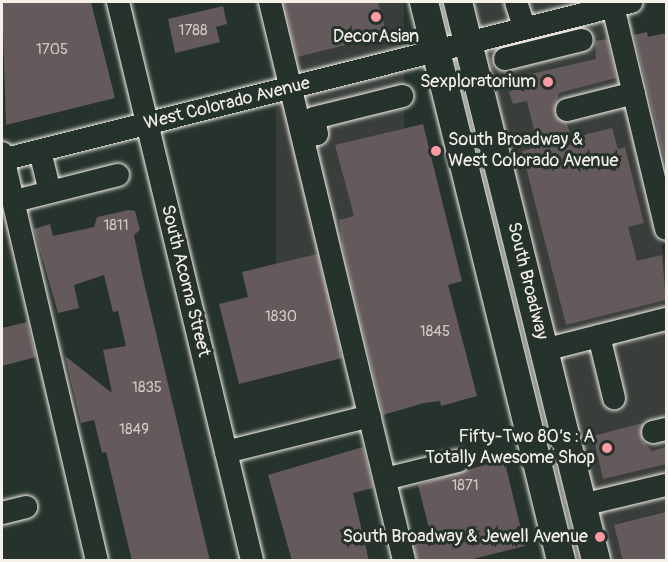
<!DOCTYPE html>
<html>
<head>
<meta charset="utf-8">
<style>
	body { margin:0 }
	#map { position:relative; width:668px; height:562px; overflow:hidden; background:#26332d; font-family:Pangolin,sans-serif }
	div>[style] { position:absolute }
	[style*='--x'] { left:calc(var(--x)*1px); top:calc(var(--y)*1px); width:calc(var(--w)*1px); rotate:calc(var(--a)*1deg) }
	.built>* { inset:0; background:#393e3b; transform-origin:0 0 }
	.building>* { inset:0; background:#64595b }
	.roads { filter:drop-shadow(0 0 2px #f4f1e8) drop-shadow(0 0 2px #f4f1e8) }
	.minor>* { height:22px; margin:-11px; padding:0 11px; transform-origin:11px; border-radius:11px; background:#26332d }
	.major>* { height:28px; margin:-14px; padding:0 14px; transform-origin:14px; border-radius:14px; background:#26332d }
	.dots>* { width:16px; height:16px; translate:-50% -50%; box-sizing:border-box; border:3px solid #26332d; border-radius:50% }
	span { translate:-50% -50%; white-space:nowrap; text-align:center; line-height:1.15; -webkit-text-stroke:6px #26332d; paint-order:stroke }
	.number-label { font-size:15px; color:#d0cbc5 }
	.number-label span { -webkit-text-stroke-width:0 }
	.poi-label { font-size:18px; color:#f4f1e8 }
	.right { translate:-100% -50%; text-align:right }
	.left { translate:0 -50%; text-align:left }
	.street-label { font-size:18px; color:#f4f1e8 }
	.frame { position:absolute; inset:0; border:3px solid #f4f1e8; pointer-events:none }
</style>
</head>
<body>
<div id="map">
	<div class="built">
		<i style="left:276px;top:2px;width:128px;height:350px"></i>
		<i style="clip-path:polygon(468px 2px,602px 2px,666px 265px,666px 560px,605px 560px)"></i>
	</div>
	<div class="building">
		<i style="clip-path:polygon(2px 2px,91px 2px,115px 98px,6px 125px)"></i>
		<i style="clip-path:polygon(284px 2px,378px 2px,387px 35px,297px 57px)"></i>
		<i style="clip-path:polygon(223px 6px,227px 24px,216px 27px,220px 42px,175px 53px,168px 19px)"></i>
		<i style="clip-path:polygon(647px 32px,648px 37px,666px 33px,666px 165px,634px 35px)"></i>
		<i style="clip-path:polygon(607px 39px,616px 78px,559px 93px,554px 113px,567px 123px,571px 138px,612px 128px,618px 149px,625px 147px,644px 223px,628px 227px,637px 261px,662px 255px,666px 300px,566px 325px,522px 151px,538px 147px,527px 101px,513px 104px,505px 80px,596px 59px,595px 41px)"></i>
		<i style="clip-path:polygon(423px 124px,462px 281px,448px 285px,477px 396px,441px 406px,440px 401px,424px 403px,383px 415px,343px 247px,339px 220px,354px 216px,335px 145px)"></i>
		<i style="clip-path:polygon(129px 210px,135px 211px,140px 230px,134px 235px,142px 274px,210px 561px,132px 561px,106px 452px,102px 453px,94px 420px,81px 423px,65px 356px,112px 393px,103px 350px,126px 346px,118px 311px,113px 312px,104px 275px,74px 285px,79px 308px,58px 313px,34px 229px,50px 224px,53px 236px,94px 227px,97px 217px)"></i>
		<i style="clip-path:polygon(317px 254px,342px 358px,239px 384px,219px 304px,248px 297px,242px 272px)"></i>
		<i style="clip-path:polygon(27px 322px,36px 357px,2px 366px,2px 328px)"></i>
		<i style="clip-path:polygon(643px 423px,643px 441px,652px 451px,666px 447px,666px 464px,603px 479px,593px 436px)"></i>
		<i style="clip-path:polygon(363px 447px,373px 488px,353px 493px,369px 561px,292px 561px,268px 475px)"></i>
		<i style="clip-path:polygon(504px 459px,525px 546px,465px 561px,417px 561px,412px 536px,430px 532px,418px 485px)"></i>
		<i style="clip-path:polygon(666px 512px,666px 561px,623px 561px,614px 525px)"></i>
	</div>
	<div class="roads">
		<div class="minor">
			<i style="--x:118;--y:2;--w:574;--a:76.5"></i>
			<i style="--x:270;--y:2;--w:574;--a:76.5"></i>
			<i style="--x:516;--y:2;--w:28;--a:72"></i>
			<i style="--x:612;--y:2;--w:233;--a:76.6"></i>
			<i style="--x:505;--y:59;--w:79;--a:-13.9"></i>
			<i style="--x:567;--y:110;--w:69;--a:-14.2"></i>
			<i style="--x:303;--y:137;--w:14;--a:-12"></i>
			<i style="--x:317;--y:134;--w:16;--a:-101"></i>
			<i style="--x:314;--y:118;--w:91;--a:-14"></i>
			<i style="--x:40;--y:151;--w:42;--a:76.3"></i>
			<i style="--x:2;--y:153;--w:418;--a:76.9"></i>
			<i style="--x:2;--y:160;--w:649;--a:-14.1"></i>
			<i style="--x:23;--y:199;--w:98;--a:-14.2"></i>
			<i style="--x:599;--y:336;--w:64;--a:76.4"></i>
			<i style="--x:544;--y:350;--w:126;--a:-14.3"></i>
			<i style="--x:653;--y:432;--w:13;--a:-13"></i>
			<i style="--x:226;--y:452;--w:148;--a:-14"></i>
			<i style="--x:385;--y:479;--w:75;--a:-13.9"></i>
			<i style="--x:582;--y:505;--w:86;--a:-13.4"></i>
			<i style="--x:2;--y:513;--w:25;--a:-14"></i>
		</div>
		<div class="major">
			<i style="--x:424;--y:2;--w:575;--a:76.21"></i>
			<i style="--x:458;--y:2;--w:575;--a:76.11"></i>
		</div>
	</div>
	<div class="dots">
		<i style="left:376px;top:17px;background:#ff9aa2"></i>
		<i style="left:548px;top:82px;background:#ff9aa2"></i>
		<i style="left:436px;top:151px;background:#ff9aa2"></i>
		<i style="left:607px;top:448px;background:#ff9aa2"></i>
		<i style="left:600px;top:537px;background:#ff9aa2"></i>
	</div>
	<div class="number-label">
		<span style="left:193px;top:31px">1788</span>
		<span style="left:52px;top:50px">1705</span>
		<span style="left:116px;top:226px">1811</span>
		<span style="left:281px;top:317px">1830</span>
		<span style="left:435px;top:332px">1845</span>
		<span style="left:147px;top:388px">1835</span>
		<span style="left:134px;top:430px">1849</span>
		<span style="left:465px;top:486px">1871</span>
	</div>
	<div class="poi-label">
		<span style="left:376px;top:37px">DecorAsian</span>
		<span class="right" style="left:536px;top:82px">Sexploratorium</span>
		<span class="left" style="left:448px;top:151px">South Broadway &amp;<br>West Colorado Avenue</span>
		<span class="right" style="left:595px;top:448px">Fifty-Two 80’s : A<br>Totally Awesome Shop</span>
		<span class="right" style="left:588px;top:537px">South Broadway &amp; Jewell Avenue</span>
	</div>
	<div class="street-label">
		<span style="left:227px;top:104px;rotate:-14deg">West Colorado Avenue</span>
		<span style="left:185px;top:281px;rotate:76deg">South Acoma Street</span>
		<span style="left:527px;top:281px;rotate:76deg">South Broadway</span>
	</div>
	<div class="frame"></div>
</div>
</body>
</html>
